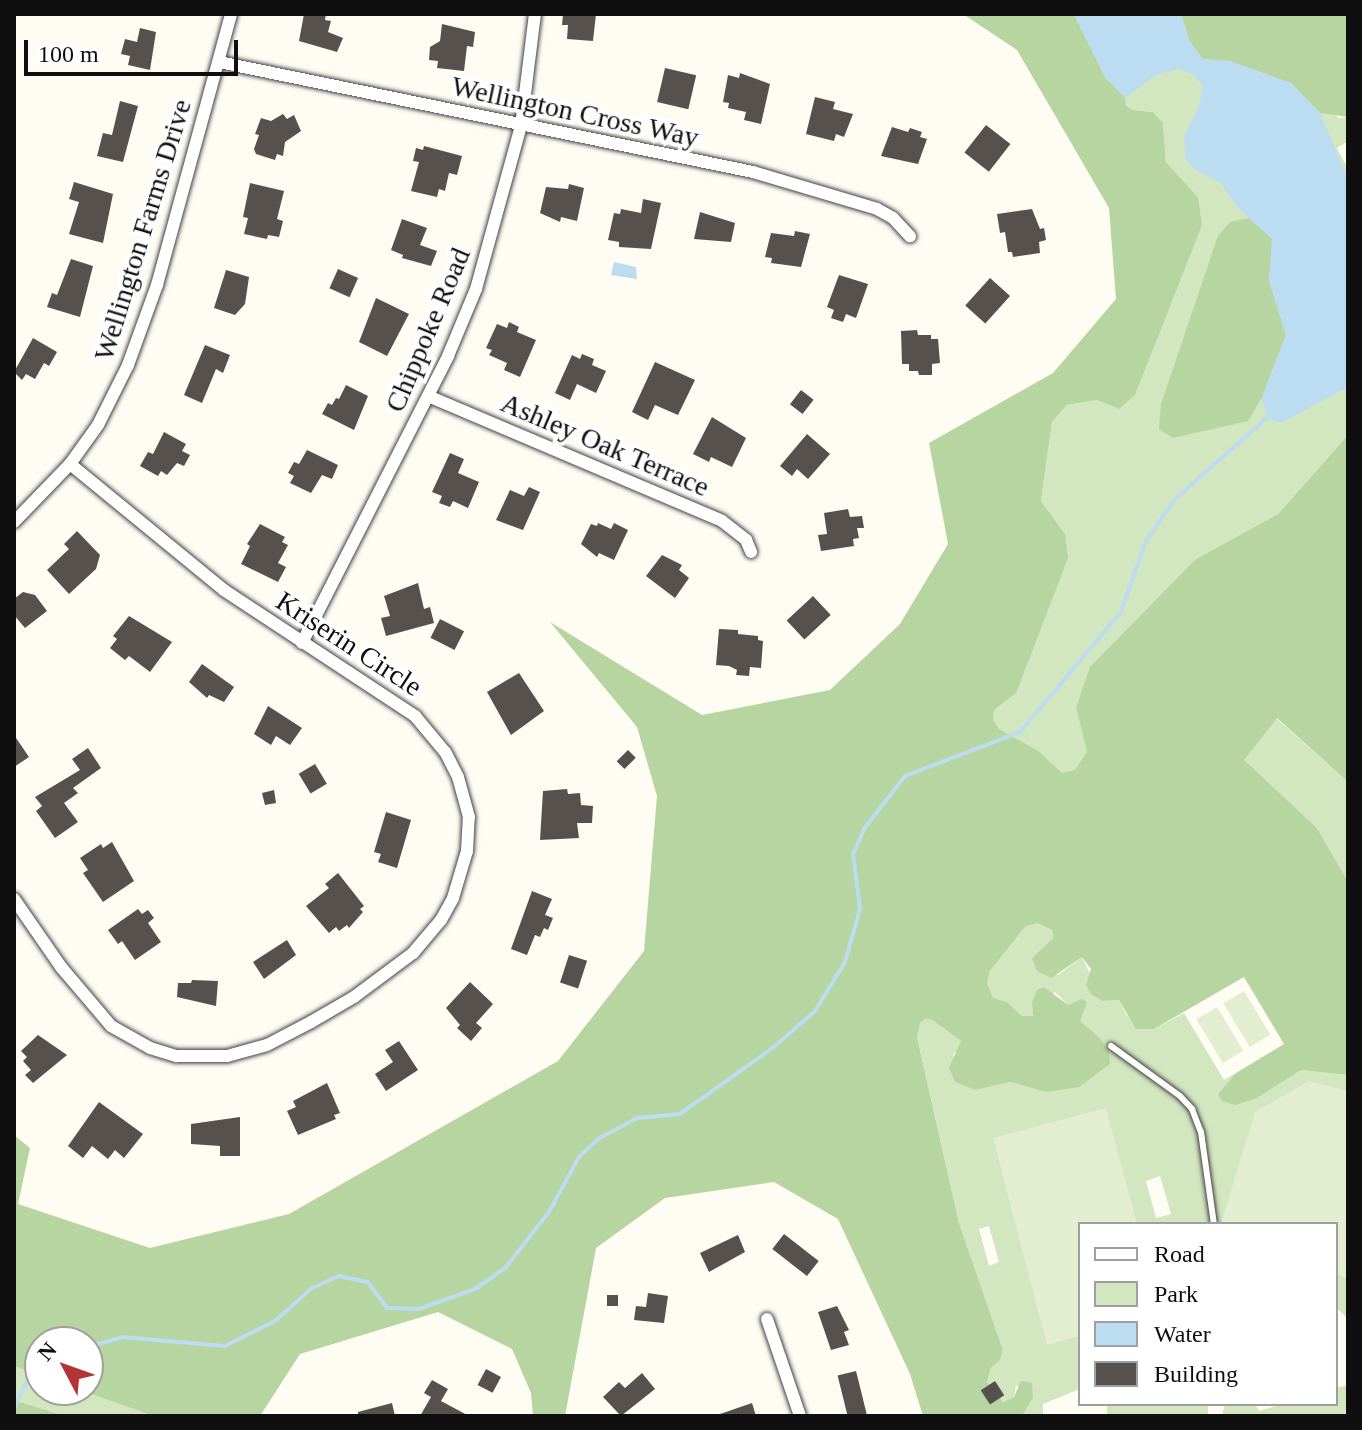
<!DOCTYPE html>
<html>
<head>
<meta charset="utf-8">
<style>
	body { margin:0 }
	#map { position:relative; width:1362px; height:1430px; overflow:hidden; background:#fefcf3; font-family:Georgia,serif }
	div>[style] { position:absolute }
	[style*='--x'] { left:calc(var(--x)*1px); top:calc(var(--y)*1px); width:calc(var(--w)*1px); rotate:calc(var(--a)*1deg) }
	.green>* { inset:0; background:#d2e6bf; transform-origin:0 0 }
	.forest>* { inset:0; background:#b6d5a0 }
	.pitch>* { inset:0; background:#e3eed0; transform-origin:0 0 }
	.water>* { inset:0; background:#bcdcf1 }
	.stream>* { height:4px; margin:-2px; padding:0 2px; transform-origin:2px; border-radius:2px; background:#bcdcf1 }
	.building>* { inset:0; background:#57514d; transform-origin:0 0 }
	.roads { filter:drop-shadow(0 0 2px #424242) drop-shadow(0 0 2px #424242) }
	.lane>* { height:6px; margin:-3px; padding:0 3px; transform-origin:3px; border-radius:3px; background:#fff }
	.street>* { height:12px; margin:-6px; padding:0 6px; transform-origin:6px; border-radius:6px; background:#fff }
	span { translate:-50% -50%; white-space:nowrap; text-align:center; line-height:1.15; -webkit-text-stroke:8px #fff; paint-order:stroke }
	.street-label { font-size:28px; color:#0f0f0f }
	.frame { position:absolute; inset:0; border:16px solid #0f0f0f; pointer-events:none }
	.legend { position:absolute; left:1078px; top:1222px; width:260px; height:184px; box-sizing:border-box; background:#fff; border:2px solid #9f9f9f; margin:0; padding:10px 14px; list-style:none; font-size:24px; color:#0f0f0f }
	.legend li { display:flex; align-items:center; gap:16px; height:40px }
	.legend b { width:40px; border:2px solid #9f9f9f }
	.north { position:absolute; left:24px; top:1326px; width:80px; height:80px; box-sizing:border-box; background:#fff; border:2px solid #9f9f9f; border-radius:50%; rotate:311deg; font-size:22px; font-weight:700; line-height:32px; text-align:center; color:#0f0f0f }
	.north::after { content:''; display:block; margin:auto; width:28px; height:36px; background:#b33437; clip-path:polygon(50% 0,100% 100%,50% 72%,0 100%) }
	.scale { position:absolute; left:24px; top:40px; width:214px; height:36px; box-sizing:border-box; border:4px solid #0f0f0f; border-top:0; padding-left:10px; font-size:24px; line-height:28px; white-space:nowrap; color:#0f0f0f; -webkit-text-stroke:6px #fff; paint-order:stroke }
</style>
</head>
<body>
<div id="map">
	<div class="green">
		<i style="clip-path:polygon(1061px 14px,1207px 14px,1339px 118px,1348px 117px,1348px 141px,1337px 148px,1348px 169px,1348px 435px,1278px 514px,1196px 559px,1076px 708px,1107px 831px,843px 815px,1065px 534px,1041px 501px,1052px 422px,1067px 405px,1097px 400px,1119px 409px,1198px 197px,1166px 162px,1163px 123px,1153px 112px,1133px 110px,1089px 72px)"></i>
		<i style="clip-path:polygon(1276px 718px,1348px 782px,1348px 883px,1317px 828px,1243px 760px)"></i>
		<i style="clip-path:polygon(evenodd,1037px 923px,1052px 930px,1053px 938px,1032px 958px,1058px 975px,1082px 957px,1103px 1001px,1119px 1000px,1127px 1016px,1154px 1029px,1184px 1013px,1224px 1080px,1236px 1073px,1218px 1094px,1257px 1098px,1301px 1070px,1348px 1075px,1348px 1319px,1336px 1307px,1336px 1224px,1080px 1224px,1080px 1389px,1043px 1404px,1043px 1416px,1022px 1416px,1033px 1398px,1016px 1385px,1014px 1397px,1003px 1402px,987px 1382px,991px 1368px,1000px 1360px,1003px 1350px,959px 1223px,917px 1036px,919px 1023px,925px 1019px,932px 1020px,961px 1041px,960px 1048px,953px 1055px,976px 1090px,1010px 1082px,1046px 1092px,1109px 1064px,1109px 1051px,1100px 1038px,1079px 1021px,1087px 1002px,1068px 1005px,1055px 992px,1032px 1016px,1022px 1016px,1007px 1002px,993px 998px,987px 983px,990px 971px,1025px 927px,1037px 923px,1160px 1176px,1171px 1214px,1156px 1218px,1146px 1181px,1160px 1176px,1037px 923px,989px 1226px,999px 1262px,989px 1266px,979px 1229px,989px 1226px)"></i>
		<i style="clip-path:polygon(14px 1366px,40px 1376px,40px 1390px,80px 1390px,153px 1416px,65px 1416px,14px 1400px)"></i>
		<i style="clip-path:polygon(1348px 1385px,1348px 1416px,1222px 1416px,1225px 1404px,1255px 1404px,1259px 1411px,1283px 1404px,1336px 1404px,1336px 1388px)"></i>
		<i style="left:1107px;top:1404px;width:101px;height:13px"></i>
	</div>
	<div class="forest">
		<i style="clip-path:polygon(963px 14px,1074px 14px,1105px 77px,1125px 98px,1126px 105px,1133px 110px,1153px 112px,1163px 123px,1166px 162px,1198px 197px,1202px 225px,1135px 395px,1119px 409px,1097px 400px,1067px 405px,1052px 422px,1041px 501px,1065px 534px,1068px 558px,1016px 693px,994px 710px,993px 720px,999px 729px,1038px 751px,1062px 773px,1075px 770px,1087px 752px,1076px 708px,1090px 667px,1196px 559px,1278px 514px,1348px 435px,1348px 782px,1277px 718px,1244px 760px,1317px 828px,1348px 882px,1348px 1075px,1301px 1070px,1257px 1098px,1235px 1105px,1222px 1101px,1218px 1094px,1236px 1073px,1284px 1044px,1244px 977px,1154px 1029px,1136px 1029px,1119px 1000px,1103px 1001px,1091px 994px,1086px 985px,1091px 969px,1082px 957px,1051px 978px,1037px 971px,1032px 958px,1053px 938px,1052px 930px,1037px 923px,1025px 927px,990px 971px,987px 983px,993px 998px,1007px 1002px,1022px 1016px,1033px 1016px,1032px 1002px,1037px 990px,1044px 987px,1068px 1005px,1082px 999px,1087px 1002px,1080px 1021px,1100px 1038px,1109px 1051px,1110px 1064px,1079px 1087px,1046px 1092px,1010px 1082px,976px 1090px,955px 1082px,949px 1068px,961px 1041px,932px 1020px,925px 1019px,920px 1023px,917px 1037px,959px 1223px,1003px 1350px,1000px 1360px,991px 1368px,987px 1382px,1003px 1402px,1014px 1397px,1021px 1381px,1032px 1383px,1033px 1398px,1022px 1416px,923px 1416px,910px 1374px,838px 1219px,774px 1182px,665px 1198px,596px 1248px,565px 1416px,533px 1416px,531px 1393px,512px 1349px,438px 1312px,300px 1354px,260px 1416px,153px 1416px,80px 1390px,88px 1390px,88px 1342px,40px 1342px,40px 1376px,14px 1366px,14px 1135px,30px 1148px,18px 1204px,150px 1248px,289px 1214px,558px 1061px,644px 951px,657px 796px,637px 727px,550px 622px,702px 715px,830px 690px,900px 624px,948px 544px,929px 443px,1053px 373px,1116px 299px,1109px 208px,1017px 50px)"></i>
		<i style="clip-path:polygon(1181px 14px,1348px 14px,1348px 117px,1320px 113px,1291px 83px,1229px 61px,1203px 59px,1190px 42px)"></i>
		<i style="clip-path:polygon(1249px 218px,1273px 239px,1269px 281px,1286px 335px,1262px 397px,1248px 421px,1173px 438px,1159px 429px,1161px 404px,1218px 236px,1230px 222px)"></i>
		<i style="clip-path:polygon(14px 1400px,65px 1416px,14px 1416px)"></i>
	</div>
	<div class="pitch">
		<i style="left:1244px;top:991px;width:51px;height:24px;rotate:59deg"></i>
		<i style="left:1217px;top:1007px;width:51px;height:24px;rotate:59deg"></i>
		<i style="clip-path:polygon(1309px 1081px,1348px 1091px,1348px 1278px,1336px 1274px,1336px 1224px,1221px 1223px,1255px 1112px)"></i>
		<i style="clip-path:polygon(1106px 1108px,1137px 1224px,1080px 1224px,1080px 1336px,1047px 1345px,993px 1138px)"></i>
	</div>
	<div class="water">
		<i style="clip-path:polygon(1074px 14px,1181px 14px,1190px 42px,1203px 59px,1229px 61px,1291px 83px,1320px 113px,1348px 180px,1348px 387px,1281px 423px,1267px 418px,1262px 397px,1286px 335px,1269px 281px,1272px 239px,1239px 209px,1220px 182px,1197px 171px,1186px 160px,1184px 137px,1199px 106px,1203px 86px,1192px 74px,1179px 69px,1156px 75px,1125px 98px,1105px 77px)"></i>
		<i style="clip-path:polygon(614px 262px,636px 267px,637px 279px,611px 275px)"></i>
	</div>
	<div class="stream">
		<i style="--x:88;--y:1347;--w:35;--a:-16"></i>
		<i style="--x:122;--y:1337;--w:103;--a:5"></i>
		<i style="--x:225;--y:1346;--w:56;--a:-26.6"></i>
		<i style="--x:275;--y:1321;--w:50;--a:-41.7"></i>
		<i style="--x:312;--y:1288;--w:30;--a:-24"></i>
		<i style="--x:339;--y:1276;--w:30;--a:12"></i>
		<i style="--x:368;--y:1282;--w:32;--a:54"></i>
		<i style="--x:387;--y:1308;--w:32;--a:2"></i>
		<i style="--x:419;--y:1309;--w:59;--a:-19.7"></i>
		<i style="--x:475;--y:1289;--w:38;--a:-35"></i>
		<i style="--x:506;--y:1267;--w:70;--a:-52"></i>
		<i style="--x:549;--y:1212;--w:63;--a:-61.4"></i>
		<i style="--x:579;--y:1157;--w:26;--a:-43"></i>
		<i style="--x:598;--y:1139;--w:44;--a:-28.3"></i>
		<i style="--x:637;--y:1118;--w:43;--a:-5.3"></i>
		<i style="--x:680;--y:1114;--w:115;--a:-35.5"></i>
		<i style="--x:774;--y:1047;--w:55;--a:-41.3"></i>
		<i style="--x:815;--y:1011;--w:57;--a:-58.5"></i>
		<i style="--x:845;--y:962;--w:55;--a:-74.2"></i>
		<i style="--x:860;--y:909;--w:55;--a:-97.3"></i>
		<i style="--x:853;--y:854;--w:27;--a:-66"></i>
		<i style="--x:864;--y:829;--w:67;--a:-52.3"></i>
		<i style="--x:905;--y:776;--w:123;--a:-20.9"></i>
		<i style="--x:1020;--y:732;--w:157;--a:-49.9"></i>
		<i style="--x:1121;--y:612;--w:75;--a:-70.6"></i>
		<i style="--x:1146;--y:541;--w:51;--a:-55.4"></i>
		<i style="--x:1175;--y:499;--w:123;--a:-41.4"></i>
		<i style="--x:14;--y:1409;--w:40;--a:-65"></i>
		<i style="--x:31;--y:1373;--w:10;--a:-29"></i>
	</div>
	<div class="building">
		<i style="clip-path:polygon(304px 14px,326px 14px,325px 20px,331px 21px,328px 32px,343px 38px,337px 52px,299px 41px)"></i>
		<i style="clip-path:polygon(563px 14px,596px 14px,593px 41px,567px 39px,568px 25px,562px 25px)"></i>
		<i style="clip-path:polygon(442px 24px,475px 32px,473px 47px,467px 46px,464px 71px,437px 68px,438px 61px,429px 60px,430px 47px,440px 41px)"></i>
		<i style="clip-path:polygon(140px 28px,156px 32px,150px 70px,128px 65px,130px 56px,121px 54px,125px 39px,137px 42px)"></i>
		<i style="left:665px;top:68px;width:32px;height:35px;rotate:13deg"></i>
		<i style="clip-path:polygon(740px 73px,770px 84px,761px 124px,744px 120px,746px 112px,728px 108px,729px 103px,723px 102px,728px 75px,739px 78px)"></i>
		<i style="clip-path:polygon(815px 97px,835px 102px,833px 109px,853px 114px,844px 137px,836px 134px,834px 141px,806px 134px)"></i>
		<i style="clip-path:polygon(120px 101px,138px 106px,123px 162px,97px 156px,103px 133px,112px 135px)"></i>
		<i style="clip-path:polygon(283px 114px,287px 119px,294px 115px,301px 131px,285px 142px,283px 156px,277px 154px,275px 160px,256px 154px,254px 149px,259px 135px,255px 134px,261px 118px,271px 121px)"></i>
		<i style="left:986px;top:125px;width:31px;height:35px;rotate:38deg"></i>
		<i style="clip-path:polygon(892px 127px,908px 132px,910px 128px,922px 132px,920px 137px,927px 139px,918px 164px,881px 156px)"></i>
		<i style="clip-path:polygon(424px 146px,462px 156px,457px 175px,449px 173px,445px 191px,439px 189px,437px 197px,411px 191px,419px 162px,413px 161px,416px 148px,423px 150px)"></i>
		<i style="clip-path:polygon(74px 182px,113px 194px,103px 243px,69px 234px,79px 202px,69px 199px)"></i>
		<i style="clip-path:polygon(250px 183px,284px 191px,277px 219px,283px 221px,279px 237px,268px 235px,267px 239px,244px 234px,248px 218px,243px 217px)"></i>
		<i style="clip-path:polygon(569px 184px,584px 188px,577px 221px,561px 217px,560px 222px,540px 213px,546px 187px,568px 189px)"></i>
		<i style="clip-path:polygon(643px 199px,661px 203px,651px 249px,619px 247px,619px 242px,608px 240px,614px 213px,620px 214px,621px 209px,641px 213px)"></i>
		<i style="clip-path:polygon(1032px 209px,1040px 229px,1044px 228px,1046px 240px,1039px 242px,1040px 253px,1013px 257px,1012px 252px,1008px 252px,1005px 232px,1000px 233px,997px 214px)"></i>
		<i style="clip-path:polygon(700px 212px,735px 223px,731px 242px,694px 239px)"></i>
		<i style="clip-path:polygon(402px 219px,427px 228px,420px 245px,437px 251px,431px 266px,402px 258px,403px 255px,391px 250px)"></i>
		<i style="clip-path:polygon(795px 231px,810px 234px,801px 267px,771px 263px,772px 258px,765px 257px,771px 233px,794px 236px)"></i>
		<i style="clip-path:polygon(71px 259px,93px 266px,80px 317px,47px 307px,52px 293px,57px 295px)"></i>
		<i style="left:338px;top:269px;width:22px;height:21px;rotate:24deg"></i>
		<i style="clip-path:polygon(226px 270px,249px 277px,245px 304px,235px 315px,214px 308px)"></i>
		<i style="clip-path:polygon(839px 275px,868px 284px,856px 318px,846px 314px,843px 322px,831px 318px,834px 310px,827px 307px)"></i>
		<i style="left:990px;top:278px;width:27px;height:37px;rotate:42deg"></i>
		<i style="clip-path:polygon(376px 298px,409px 314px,387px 356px,359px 342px)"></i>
		<i style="clip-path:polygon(509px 322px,519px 327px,517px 332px,536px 340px,520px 377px,504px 370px,507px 363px,489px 355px,492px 350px,486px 348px,497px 324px,507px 328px)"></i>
		<i style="clip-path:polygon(917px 330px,918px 335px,931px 335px,931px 339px,938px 339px,940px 363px,932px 364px,932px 375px,919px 375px,918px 371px,909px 371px,909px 364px,902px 364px,901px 331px)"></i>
		<i style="clip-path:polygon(33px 338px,57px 352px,49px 366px,44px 363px,35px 379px,26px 374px,22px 380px,14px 372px)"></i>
		<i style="clip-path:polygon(205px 345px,230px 355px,223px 373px,216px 369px,202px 403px,184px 395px)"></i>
		<i style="clip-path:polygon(582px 354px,594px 359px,592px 365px,606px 371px,596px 393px,577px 384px,570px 400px,555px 393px,572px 355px,580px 359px)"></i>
		<i style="clip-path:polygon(655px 362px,695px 380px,678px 415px,655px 405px,648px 420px,632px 412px)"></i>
		<i style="clip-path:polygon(346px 385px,368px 396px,354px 430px,322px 414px,328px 403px,332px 405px,336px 398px,339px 399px)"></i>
		<i style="left:801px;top:390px;width:16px;height:18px;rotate:38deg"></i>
		<i style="clip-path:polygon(712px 417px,746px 438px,732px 467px,711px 457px,709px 462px,693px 454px)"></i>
		<i style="clip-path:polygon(164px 432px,186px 444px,182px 451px,190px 455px,184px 466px,177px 463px,167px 475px,161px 471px,158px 476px,140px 466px,148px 452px,153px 454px)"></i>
		<i style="clip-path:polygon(807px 434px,830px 454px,808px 479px,797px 469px,792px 476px,780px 466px)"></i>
		<i style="clip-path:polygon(307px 450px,338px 465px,332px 479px,322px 475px,311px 493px,290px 483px,294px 476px,288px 473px,294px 462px,299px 464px)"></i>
		<i style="clip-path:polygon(450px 453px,464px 459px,458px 473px,479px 482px,468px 508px,453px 501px,450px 507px,439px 503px,442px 496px,432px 492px)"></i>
		<i style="clip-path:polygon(529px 487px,540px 492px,523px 530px,496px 520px,510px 490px,524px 496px)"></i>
		<i style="clip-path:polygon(848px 509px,850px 517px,862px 516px,864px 528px,857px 528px,859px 538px,853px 539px,854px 546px,821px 551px,818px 535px,827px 534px,824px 513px)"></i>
		<i style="clip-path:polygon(598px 523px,611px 529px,614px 523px,628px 530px,614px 560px,599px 553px,597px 557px,581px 544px,591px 524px,597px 526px)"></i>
		<i style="clip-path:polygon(260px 524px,285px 537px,282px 542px,288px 545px,278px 563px,286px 567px,278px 582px,241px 564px,250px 546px,247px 544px)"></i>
		<i style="clip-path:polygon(77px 531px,100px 555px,96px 569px,69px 594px,47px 570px,69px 549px,64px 544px)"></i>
		<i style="clip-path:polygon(662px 555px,682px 565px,679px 570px,689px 578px,675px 598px,646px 576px)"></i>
		<i style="clip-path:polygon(418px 583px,424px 609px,430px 607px,434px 623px,386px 636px,381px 618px,390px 616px,384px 596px)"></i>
		<i style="clip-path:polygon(23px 592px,35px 595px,47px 611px,25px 628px,14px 615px,14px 599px)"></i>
		<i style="left:813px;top:596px;width:26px;height:36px;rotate:47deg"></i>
		<i style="clip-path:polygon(129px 616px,172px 642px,150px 672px,129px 656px,125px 660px,110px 648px,117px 639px,113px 636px)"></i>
		<i style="left:440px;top:619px;width:27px;height:21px;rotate:27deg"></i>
		<i style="clip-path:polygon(719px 629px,738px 630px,738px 634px,758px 636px,758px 640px,763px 641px,761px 668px,750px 667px,749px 676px,736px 675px,737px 670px,729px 666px,716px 665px)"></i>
		<i style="clip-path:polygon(202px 664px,234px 687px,224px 702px,209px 695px,207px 698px,189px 682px)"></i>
		<i style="clip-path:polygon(519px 673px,544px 711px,511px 735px,487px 692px)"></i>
		<i style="clip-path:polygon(268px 706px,302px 728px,290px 745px,276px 736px,271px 745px,254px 734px)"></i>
		<i style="clip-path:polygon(14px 735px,29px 757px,14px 767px)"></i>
		<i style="clip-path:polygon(88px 748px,101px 768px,73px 788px,78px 793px,64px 803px,78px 822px,55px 838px,36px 811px,42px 806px,35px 797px,80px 770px,72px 759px)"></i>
		<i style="left:628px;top:750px;width:11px;height:16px;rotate:45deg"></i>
		<i style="left:315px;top:764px;width:23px;height:19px;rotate:59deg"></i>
		<i style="clip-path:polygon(567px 789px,568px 794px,580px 793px,581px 805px,593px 806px,592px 823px,577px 823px,579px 838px,540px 840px,543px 791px)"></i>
		<i style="clip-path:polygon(274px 790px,276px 803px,265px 805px,262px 793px)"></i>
		<i style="clip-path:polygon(386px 812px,411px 820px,397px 868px,378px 862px,381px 854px,374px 852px)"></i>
		<i style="clip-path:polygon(112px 842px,134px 881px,103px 902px,83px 873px,88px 870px,80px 858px,101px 844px,103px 848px)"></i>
		<i style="clip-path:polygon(338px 873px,364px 906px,360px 909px,363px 912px,349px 928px,347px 925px,339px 931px,336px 927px,329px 933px,306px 906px,329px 888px,325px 884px)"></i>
		<i style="clip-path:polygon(532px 891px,552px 899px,545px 915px,553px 918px,548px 930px,544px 928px,540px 937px,535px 935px,527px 955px,511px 949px)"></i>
		<i style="clip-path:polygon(138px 909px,142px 914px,148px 910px,154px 918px,148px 923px,161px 942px,135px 960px,122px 941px,118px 944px,108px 930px)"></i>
		<i style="clip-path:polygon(287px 940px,296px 955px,264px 979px,253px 962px)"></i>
		<i style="left:569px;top:955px;width:19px;height:29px;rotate:18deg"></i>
		<i style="clip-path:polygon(192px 980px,218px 981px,216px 1006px,177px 997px,178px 983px,191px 983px)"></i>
		<i style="clip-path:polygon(470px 982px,493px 1004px,476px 1023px,482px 1028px,471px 1041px,457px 1028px,460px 1025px,446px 1008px)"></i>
		<i style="clip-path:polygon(38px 1035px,67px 1055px,33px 1083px,25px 1075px,31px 1070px,23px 1061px,27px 1057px,21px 1051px)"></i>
		<i style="clip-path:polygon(399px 1041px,418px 1070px,386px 1091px,375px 1074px,393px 1062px,385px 1050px)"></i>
		<i style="clip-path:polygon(327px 1083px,340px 1113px,334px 1115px,336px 1119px,298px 1135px,287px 1111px,296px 1107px,293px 1101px)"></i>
		<i style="clip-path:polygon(99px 1102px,143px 1134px,124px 1158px,115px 1150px,108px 1159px,92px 1146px,83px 1158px,68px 1146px)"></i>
		<i style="clip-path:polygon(240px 1117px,240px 1156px,220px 1156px,220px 1146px,191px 1144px,191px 1124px)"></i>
		<i style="left:784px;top:1234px;width:44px;height:19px;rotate:38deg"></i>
		<i style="clip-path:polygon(738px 1235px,745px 1252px,709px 1272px,700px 1253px)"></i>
		<i style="clip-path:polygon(648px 1293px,668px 1296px,664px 1323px,634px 1320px,636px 1306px,646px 1307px)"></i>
		<i style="left:607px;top:1295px;width:11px;height:11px"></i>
		<i style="clip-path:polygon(837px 1306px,849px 1330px,844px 1332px,849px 1345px,831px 1350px,818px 1312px)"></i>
		<i style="left:486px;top:1369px;width:17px;height:18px;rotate:28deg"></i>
		<i style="left:856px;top:1371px;width:44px;height:19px;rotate:76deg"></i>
		<i style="clip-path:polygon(642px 1373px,655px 1389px,621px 1416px,603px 1397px,619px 1382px,625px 1388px)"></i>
		<i style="clip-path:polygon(432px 1380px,448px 1389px,441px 1401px,469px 1416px,420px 1416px,431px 1397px,424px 1393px)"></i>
		<i style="left:995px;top:1381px;width:17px;height:17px;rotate:57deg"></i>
		<i style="clip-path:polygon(392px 1403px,395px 1416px,358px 1416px,358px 1412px)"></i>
		<i style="clip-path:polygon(752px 1403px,756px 1416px,720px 1416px,720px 1414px)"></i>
	</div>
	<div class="roads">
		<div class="lane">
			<i style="--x:1111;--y:1046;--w:85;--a:35.9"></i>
			<i style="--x:1180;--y:1096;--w:18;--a:47"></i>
			<i style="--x:1192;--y:1109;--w:25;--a:69"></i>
			<i style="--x:1201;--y:1132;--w:93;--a:82"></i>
		</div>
		<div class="street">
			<i style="--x:219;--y:62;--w:545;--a:11.64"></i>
			<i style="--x:753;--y:172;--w:129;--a:16.6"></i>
			<i style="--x:877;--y:209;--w:18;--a:29"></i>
			<i style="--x:893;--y:218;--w:25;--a:47"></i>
			<i style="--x:428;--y:396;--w:319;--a:23"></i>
			<i style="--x:722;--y:521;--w:31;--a:38"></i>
			<i style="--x:746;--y:540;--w:13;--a:67"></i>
			<i style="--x:14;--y:522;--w:81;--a:-46"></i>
			<i style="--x:70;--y:464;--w:48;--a:-54.3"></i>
			<i style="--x:98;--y:425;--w:67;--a:-63.4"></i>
			<i style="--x:128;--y:365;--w:85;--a:-70.1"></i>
			<i style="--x:157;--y:285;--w:281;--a:-74.7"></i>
			<i style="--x:302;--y:643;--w:322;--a:-63"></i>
			<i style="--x:448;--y:356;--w:73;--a:-67.3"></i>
			<i style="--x:476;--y:289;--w:169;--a:-74.6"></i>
			<i style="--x:521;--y:126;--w:113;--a:-82.9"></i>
			<i style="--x:14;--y:899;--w:83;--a:55.3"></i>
			<i style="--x:61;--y:967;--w:77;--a:49.7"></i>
			<i style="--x:111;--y:1026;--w:45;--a:29.4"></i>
			<i style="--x:150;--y:1048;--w:28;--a:17"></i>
			<i style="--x:177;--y:1056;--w:50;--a:0"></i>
			<i style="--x:227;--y:1056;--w:41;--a:-15.4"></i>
			<i style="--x:267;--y:1045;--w:50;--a:-27.6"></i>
			<i style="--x:311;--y:1022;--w:50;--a:-30.2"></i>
			<i style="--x:354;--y:997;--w:74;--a:-36.7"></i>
			<i style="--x:413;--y:953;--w:43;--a:-49.7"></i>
			<i style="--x:441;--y:920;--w:25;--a:-61"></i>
			<i style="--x:453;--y:898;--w:49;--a:-73.4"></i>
			<i style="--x:467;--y:851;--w:34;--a:-87"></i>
			<i style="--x:469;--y:817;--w:41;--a:-105.4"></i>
			<i style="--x:458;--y:777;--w:28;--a:-117"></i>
			<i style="--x:445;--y:752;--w:47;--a:-129.8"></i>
			<i style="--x:415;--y:716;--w:229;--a:-146.6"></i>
			<i style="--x:224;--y:590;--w:199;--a:-140.7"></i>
			<i style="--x:767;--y:1319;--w:102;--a:71.2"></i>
		</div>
	</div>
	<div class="street-label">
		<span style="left:575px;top:112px;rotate:12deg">Wellington Cross Way</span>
		<span style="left:143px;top:230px;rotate:-73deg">Wellington Farms Drive</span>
		<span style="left:428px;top:330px;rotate:-67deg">Chippoke Road</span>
		<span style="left:605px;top:445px;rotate:23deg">Ashley Oak Terrace</span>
		<span style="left:349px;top:644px;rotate:33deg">Kriserin Circle</span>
	</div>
	<div class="frame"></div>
	<ul class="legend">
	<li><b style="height:10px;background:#fff"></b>Road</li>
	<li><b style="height:22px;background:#d2e6bf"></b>Park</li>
	<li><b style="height:22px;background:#bcdcf1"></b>Water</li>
	<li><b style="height:22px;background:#57514d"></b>Building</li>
	</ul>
	<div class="north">N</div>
	<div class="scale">100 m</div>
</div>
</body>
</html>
